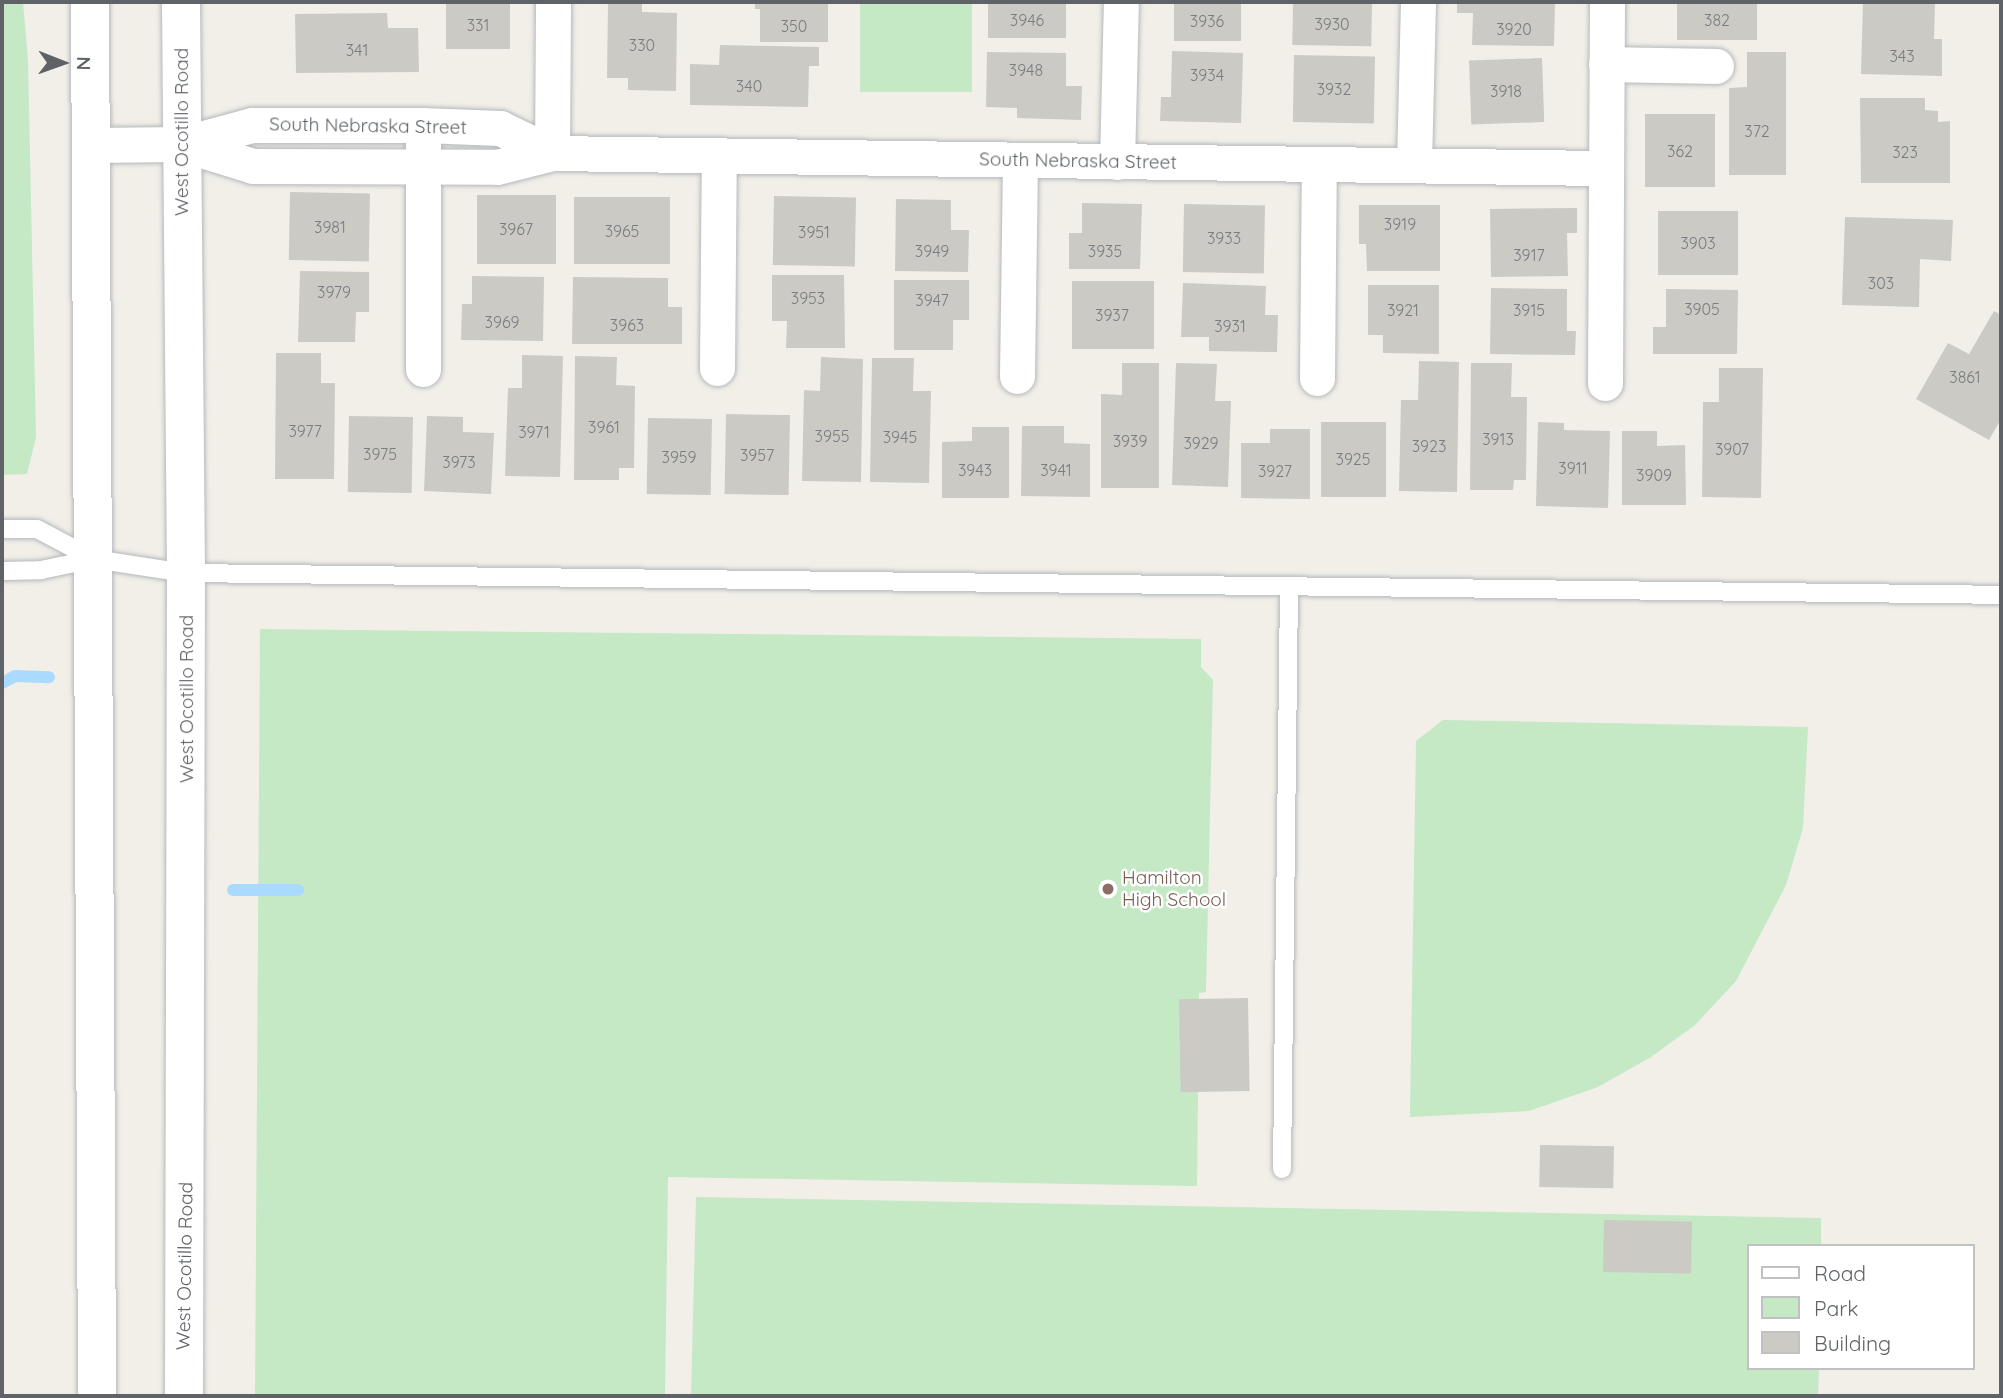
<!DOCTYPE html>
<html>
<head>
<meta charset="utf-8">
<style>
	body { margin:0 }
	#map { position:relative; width:2003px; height:1398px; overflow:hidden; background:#f1efe8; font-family:Quicksand,sans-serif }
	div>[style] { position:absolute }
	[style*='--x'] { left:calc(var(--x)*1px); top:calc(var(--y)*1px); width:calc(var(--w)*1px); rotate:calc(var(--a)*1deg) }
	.green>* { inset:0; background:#c5e8c5; transform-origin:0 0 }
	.stream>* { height:12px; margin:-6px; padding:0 6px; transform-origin:6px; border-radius:6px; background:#aadaff }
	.building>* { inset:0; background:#cccac5; transform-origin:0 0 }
	.roads { filter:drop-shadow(0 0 2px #b5b8bc) drop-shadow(0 0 2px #b5b8bc) }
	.service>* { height:18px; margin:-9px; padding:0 9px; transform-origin:9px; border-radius:9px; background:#fff }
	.minor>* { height:35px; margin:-17.5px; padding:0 17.5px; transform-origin:17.5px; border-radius:17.5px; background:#fff }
	.secondary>* { height:38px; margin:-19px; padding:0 19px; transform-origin:19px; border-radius:19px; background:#fff }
	.dots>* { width:19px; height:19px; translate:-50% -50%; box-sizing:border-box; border:4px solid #fff; border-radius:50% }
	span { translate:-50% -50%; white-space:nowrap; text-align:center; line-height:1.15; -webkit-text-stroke:5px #fff; paint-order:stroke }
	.number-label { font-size:16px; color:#7a7d7f }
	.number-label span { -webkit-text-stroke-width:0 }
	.street-label { font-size:19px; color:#5f6368 }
	.education-label { font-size:19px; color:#785e54 }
	.left { translate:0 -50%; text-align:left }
	.frame { position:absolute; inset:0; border:4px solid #5f6368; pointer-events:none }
	.legend { position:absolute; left:1747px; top:1244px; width:228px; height:126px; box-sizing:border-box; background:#fff; border:2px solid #bfc1c3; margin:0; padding:9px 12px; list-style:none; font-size:21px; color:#5f6368 }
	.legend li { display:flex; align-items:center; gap:14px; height:35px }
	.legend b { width:35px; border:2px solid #bfc1c3 }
	.north { position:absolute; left:28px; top:28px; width:70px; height:70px; -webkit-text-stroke:5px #fff; paint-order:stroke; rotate:91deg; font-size:19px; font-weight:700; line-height:28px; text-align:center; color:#5f6368 }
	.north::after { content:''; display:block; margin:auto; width:24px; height:32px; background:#5f6368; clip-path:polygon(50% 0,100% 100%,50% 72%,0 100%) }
</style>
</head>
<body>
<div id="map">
	<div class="green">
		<i style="clip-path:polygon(2px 2px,23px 2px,28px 61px,36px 437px,27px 474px,2px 475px)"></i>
		<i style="left:860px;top:2px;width:112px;height:90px"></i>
		<i style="clip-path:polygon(260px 629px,1201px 639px,1201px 667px,1213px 680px,1206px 992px,1199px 993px,1197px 1186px,668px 1177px,665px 1396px,255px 1396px)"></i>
		<i style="clip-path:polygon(1443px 720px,1808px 727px,1803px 828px,1786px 885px,1736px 981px,1695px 1025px,1651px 1057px,1598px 1087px,1529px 1111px,1410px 1117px,1416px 741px)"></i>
		<i style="clip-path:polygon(696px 1197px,1821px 1218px,1821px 1246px,1749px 1246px,1749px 1368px,1819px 1368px,1818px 1396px,691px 1396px)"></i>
	</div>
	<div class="stream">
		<i style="--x:2;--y:683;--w:15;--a:-28"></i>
		<i style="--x:15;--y:676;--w:34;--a:2"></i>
		<i style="--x:233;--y:890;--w:65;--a:0"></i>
	</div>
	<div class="building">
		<i style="left:446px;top:2px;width:64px;height:47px"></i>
		<i style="clip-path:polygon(608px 2px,642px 2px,642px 12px,677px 13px,676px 91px,628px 90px,628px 78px,607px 78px)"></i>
		<i style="clip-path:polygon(755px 2px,828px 2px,828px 42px,760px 42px,760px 9px,755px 9px)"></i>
		<i style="left:988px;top:2px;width:78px;height:36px"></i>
		<i style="left:1174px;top:2px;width:67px;height:39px"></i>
		<i style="left:1293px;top:2px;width:79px;height:43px;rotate:1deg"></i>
		<i style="clip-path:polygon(1457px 2px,1555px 2px,1554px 46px,1472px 45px,1473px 13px,1457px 13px)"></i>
		<i style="left:1677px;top:2px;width:80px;height:38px"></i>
		<i style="clip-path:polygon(1863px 2px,1935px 2px,1934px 39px,1942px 39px,1942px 76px,1861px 74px)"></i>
		<i style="clip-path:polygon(387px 13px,388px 28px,418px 28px,419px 72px,296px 73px,295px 14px)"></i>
		<i style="clip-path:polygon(720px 45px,819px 47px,819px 66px,809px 66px,808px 107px,690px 105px,690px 64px,719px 65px)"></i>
		<i style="clip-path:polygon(1172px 51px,1243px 53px,1241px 123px,1160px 121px,1161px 97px,1171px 97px)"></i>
		<i style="clip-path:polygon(987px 52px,1066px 53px,1066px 86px,1082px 86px,1081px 120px,1017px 118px,1017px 108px,986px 107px)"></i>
		<i style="clip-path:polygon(1747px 52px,1786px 52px,1786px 175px,1729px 175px,1729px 88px,1747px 87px)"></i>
		<i style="left:1294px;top:55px;width:81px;height:67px;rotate:1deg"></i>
		<i style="left:1542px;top:58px;width:64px;height:73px;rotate:88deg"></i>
		<i style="clip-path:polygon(1860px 98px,1925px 98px,1925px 110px,1938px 111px,1938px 122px,1950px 121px,1950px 183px,1861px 183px)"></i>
		<i style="left:1645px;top:114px;width:70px;height:73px"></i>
		<i style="left:290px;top:192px;width:80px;height:68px;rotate:1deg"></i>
		<i style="left:477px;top:195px;width:79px;height:69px"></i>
		<i style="left:774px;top:196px;width:82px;height:69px;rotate:1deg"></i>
		<i style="left:574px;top:197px;width:96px;height:67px"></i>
		<i style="clip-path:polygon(896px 199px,951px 200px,951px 230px,969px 230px,968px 272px,895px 271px)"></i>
		<i style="clip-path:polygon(1082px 203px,1142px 204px,1140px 269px,1069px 269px,1069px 233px,1082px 233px)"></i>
		<i style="left:1184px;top:204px;width:81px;height:68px;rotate:1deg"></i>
		<i style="clip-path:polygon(1359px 205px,1440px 205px,1440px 271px,1367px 271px,1366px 244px,1359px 244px)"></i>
		<i style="clip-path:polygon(1577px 208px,1577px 233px,1567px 233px,1568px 276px,1491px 277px,1490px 209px)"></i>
		<i style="left:1738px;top:211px;width:64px;height:80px;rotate:90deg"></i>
		<i style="clip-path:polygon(1845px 217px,1953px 220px,1951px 261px,1920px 259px,1919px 307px,1842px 305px)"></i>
		<i style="clip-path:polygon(300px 271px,369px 272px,369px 312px,356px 312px,355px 342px,298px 342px)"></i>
		<i style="clip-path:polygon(772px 275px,844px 275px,845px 348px,786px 348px,787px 321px,772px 321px)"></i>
		<i style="clip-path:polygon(472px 276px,544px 277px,543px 341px,461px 340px,462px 304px,472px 304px)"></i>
		<i style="clip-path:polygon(573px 277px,668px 278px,668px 307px,682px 307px,682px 344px,572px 344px)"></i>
		<i style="clip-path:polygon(894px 280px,969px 280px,969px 320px,953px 320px,953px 350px,894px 350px)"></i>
		<i style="left:1072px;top:281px;width:82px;height:68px"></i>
		<i style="clip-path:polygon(1183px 283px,1266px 286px,1265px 315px,1278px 315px,1277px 352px,1209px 351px,1209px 337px,1181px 337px)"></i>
		<i style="clip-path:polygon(1368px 285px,1439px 285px,1439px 354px,1383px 353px,1383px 335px,1368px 335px)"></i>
		<i style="clip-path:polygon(1491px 288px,1567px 289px,1567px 331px,1576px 331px,1575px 355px,1490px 354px)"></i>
		<i style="clip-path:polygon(1666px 289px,1738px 290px,1737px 354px,1653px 354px,1653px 327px,1666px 327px)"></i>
		<i style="clip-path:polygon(1994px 311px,2001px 315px,2001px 419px,1989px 440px,1916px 399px,1948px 343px,1969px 354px)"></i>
		<i style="clip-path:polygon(276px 353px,321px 353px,321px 383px,335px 383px,334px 479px,275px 479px)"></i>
		<i style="clip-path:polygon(522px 355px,563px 356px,560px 477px,505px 476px,508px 388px,522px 388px)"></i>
		<i style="clip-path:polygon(575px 356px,617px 357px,616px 385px,635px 386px,634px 468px,619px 468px,619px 480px,574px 480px)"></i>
		<i style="clip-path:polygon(821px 357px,863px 359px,861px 482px,802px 481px,804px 390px,820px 391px)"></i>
		<i style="clip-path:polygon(872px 358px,914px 358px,913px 391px,931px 391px,929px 483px,870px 482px)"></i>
		<i style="clip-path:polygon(1419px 361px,1459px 362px,1457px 492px,1399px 491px,1401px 400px,1418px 400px)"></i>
		<i style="clip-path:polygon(1122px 363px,1159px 363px,1159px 488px,1101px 488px,1101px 394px,1122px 395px)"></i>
		<i style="clip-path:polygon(1176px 363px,1217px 364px,1215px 401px,1231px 401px,1228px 487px,1172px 485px)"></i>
		<i style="clip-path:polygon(1471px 363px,1512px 363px,1511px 397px,1527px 397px,1526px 480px,1514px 480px,1513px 490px,1470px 490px)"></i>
		<i style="clip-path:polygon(1719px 368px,1763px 368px,1761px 498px,1702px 497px,1703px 402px,1719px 402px)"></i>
		<i style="left:726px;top:414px;width:64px;height:80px;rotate:1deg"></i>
		<i style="left:349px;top:416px;width:64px;height:76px;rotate:1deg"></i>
		<i style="clip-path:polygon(427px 416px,463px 417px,463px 432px,494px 433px,491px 494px,424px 491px)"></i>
		<i style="left:648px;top:418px;width:64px;height:76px;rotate:1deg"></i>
		<i style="left:1321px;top:422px;width:65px;height:75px"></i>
		<i style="clip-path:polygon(1538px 422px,1564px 423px,1564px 430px,1610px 431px,1608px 508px,1536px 506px)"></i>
		<i style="clip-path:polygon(1022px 426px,1064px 426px,1064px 443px,1090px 444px,1090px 497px,1021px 496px)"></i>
		<i style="clip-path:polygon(972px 427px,1009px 427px,1009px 498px,942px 498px,942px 442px,972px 441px)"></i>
		<i style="clip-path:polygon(1270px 429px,1310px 429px,1310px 499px,1241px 498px,1241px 443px,1270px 443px)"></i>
		<i style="clip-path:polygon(1622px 431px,1657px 431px,1657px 446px,1685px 445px,1686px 505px,1622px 505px)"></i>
		<i style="left:1248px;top:998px;width:93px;height:69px;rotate:89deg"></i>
		<i style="left:1540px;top:1145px;width:74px;height:42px;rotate:1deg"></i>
		<i style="left:1604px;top:1220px;width:88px;height:52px;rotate:1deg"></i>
	</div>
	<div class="roads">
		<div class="service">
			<i style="--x:2;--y:529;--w:35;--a:0"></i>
			<i style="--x:37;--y:529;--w:64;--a:27.8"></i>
			<i style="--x:94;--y:559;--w:93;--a:8.7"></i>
			<i style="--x:186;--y:573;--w:1815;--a:0.69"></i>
			<i style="--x:2;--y:571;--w:39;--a:-1"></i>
			<i style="--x:41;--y:570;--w:54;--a:-11.7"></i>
			<i style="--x:1282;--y:1169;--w:582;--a:-89.31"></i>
		</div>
		<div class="minor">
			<i style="--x:1606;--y:64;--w:110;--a:1"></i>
			<i style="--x:423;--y:143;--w:226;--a:90"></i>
			<i style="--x:182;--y:144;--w:74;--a:17.2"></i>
			<i style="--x:253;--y:166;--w:244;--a:0.2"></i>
			<i style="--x:497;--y:167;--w:57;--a:-14.3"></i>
			<i style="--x:552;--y:153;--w:1053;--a:0.82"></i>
			<i style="--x:90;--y:145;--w:92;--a:-0.6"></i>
			<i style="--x:182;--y:144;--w:73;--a:-15.2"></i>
			<i style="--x:252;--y:125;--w:171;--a:0"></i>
			<i style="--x:423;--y:125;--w:77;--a:2.2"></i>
			<i style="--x:500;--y:128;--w:58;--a:25.7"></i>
			<i style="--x:552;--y:153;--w:151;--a:-89.6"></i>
			<i style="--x:1117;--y:162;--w:160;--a:-88.6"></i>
			<i style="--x:1414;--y:165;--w:163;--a:-88.6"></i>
			<i style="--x:717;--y:368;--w:211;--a:-89.5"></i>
			<i style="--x:1017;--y:376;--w:215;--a:-89.2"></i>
			<i style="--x:1317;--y:378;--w:214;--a:-89.5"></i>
			<i style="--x:1605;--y:383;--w:381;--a:-89.7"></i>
		</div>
		<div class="secondary">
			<i style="--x:90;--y:2;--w:1394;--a:89.71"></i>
			<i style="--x:181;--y:2;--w:571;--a:89.5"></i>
			<i style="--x:186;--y:573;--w:823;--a:90.14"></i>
		</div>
	</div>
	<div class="dots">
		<i style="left:1108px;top:889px;background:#8d6e63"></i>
	</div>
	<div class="number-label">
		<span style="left:1027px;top:20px">3946</span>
		<span style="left:1717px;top:20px">382</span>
		<span style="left:1207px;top:21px">3936</span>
		<span style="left:1332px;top:24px">3930</span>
		<span style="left:478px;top:25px">331</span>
		<span style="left:794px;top:26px">350</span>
		<span style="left:1514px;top:29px">3920</span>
		<span style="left:642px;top:45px">330</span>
		<span style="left:357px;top:50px">341</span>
		<span style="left:1902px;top:56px">343</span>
		<span style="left:1026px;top:70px">3948</span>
		<span style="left:1207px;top:75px">3934</span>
		<span style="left:749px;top:86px">340</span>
		<span style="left:1334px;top:89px">3932</span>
		<span style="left:1506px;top:91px">3918</span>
		<span style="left:1757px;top:131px">372</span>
		<span style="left:1680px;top:151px">362</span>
		<span style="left:1905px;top:152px">323</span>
		<span style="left:1400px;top:224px">3919</span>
		<span style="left:330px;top:227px">3981</span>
		<span style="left:516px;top:229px">3967</span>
		<span style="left:622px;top:231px">3965</span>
		<span style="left:814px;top:232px">3951</span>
		<span style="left:1224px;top:238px">3933</span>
		<span style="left:1698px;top:243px">3903</span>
		<span style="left:932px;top:251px">3949</span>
		<span style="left:1105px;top:251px">3935</span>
		<span style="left:1529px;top:255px">3917</span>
		<span style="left:1881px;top:283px">303</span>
		<span style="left:334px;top:292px">3979</span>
		<span style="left:808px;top:298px">3953</span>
		<span style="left:932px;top:300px">3947</span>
		<span style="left:1702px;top:309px">3905</span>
		<span style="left:1403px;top:310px">3921</span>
		<span style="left:1529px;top:310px">3915</span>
		<span style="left:1112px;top:315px">3937</span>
		<span style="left:502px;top:322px">3969</span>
		<span style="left:627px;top:325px">3963</span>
		<span style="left:1230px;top:326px">3931</span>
		<span style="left:1965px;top:377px">3861</span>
		<span style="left:604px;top:427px">3961</span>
		<span style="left:305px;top:431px">3977</span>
		<span style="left:534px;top:432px">3971</span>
		<span style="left:832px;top:436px">3955</span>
		<span style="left:900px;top:437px">3945</span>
		<span style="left:1498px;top:439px">3913</span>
		<span style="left:1130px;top:441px">3939</span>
		<span style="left:1201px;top:443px">3929</span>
		<span style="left:1429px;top:446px">3923</span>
		<span style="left:1732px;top:449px">3907</span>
		<span style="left:380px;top:454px">3975</span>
		<span style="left:757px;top:455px">3957</span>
		<span style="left:679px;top:457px">3959</span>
		<span style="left:1353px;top:459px">3925</span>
		<span style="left:459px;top:462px">3973</span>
		<span style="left:1573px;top:468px">3911</span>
		<span style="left:975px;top:470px">3943</span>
		<span style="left:1056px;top:470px">3941</span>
		<span style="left:1275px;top:471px">3927</span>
		<span style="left:1654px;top:475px">3909</span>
	</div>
	<div class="street-label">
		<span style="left:368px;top:126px;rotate:1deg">South Nebraska Street</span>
		<span style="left:182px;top:132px;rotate:-90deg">West Ocotillo Road</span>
		<span style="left:1078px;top:161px;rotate:1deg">South Nebraska Street</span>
		<span style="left:187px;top:699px;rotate:-90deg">West Ocotillo Road</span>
		<span style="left:185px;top:1266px;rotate:-89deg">West Ocotillo Road</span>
	</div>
	<div class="education-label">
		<span class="left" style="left:1122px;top:889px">Hamilton<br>High School</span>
	</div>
	<div class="frame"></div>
	<ul class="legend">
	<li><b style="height:9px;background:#fff"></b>Road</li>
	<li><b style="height:19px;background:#c5e8c5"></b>Park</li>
	<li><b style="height:19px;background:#cccac5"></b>Building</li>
	</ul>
	<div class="north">N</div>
</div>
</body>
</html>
